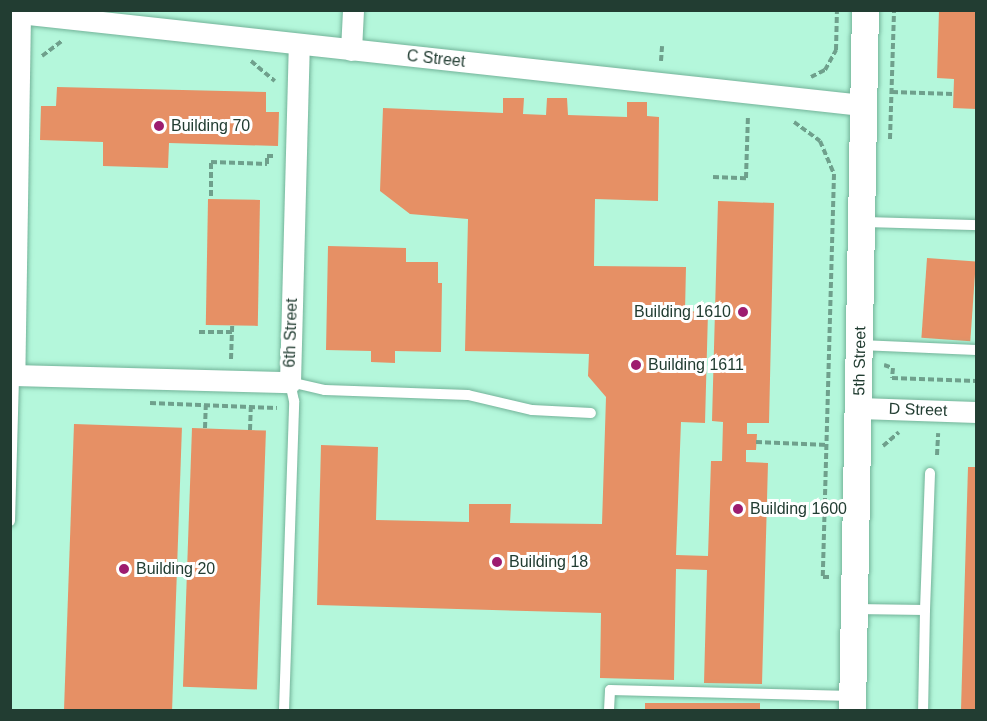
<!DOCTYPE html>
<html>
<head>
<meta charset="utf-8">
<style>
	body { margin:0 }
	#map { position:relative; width:987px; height:721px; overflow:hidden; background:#b4f7db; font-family:Arial,sans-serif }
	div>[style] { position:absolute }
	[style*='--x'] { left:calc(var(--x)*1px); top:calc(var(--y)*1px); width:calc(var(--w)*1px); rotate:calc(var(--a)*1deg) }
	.building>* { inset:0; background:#e69065; transform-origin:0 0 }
	.path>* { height:4px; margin-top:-2px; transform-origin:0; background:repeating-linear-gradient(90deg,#6fa08c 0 6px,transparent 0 9px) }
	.roads { filter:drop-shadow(0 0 2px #73b399) drop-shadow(0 0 2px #73b399) }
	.service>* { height:10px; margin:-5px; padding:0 5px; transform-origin:5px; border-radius:5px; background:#fff }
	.minor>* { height:21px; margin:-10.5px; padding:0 10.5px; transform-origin:10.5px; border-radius:10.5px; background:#fff }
	.tertiary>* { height:27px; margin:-13.5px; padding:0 13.5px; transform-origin:13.5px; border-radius:13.5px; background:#fff }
	.dots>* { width:16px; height:16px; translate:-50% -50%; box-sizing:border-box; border:3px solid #fff; border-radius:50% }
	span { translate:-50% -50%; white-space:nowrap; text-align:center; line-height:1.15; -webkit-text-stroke:6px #fff; paint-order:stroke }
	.street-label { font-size:16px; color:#223d32 }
	.poi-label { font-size:16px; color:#223d32 }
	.left { translate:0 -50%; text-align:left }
	.right { translate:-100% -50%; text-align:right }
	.frame { position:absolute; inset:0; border:12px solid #223d32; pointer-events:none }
</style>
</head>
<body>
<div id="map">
	<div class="building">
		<i style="clip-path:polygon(939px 10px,976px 10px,976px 109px,953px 108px,954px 79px,937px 78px)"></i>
		<i style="clip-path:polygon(57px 87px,266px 92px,266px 112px,279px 112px,278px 146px,169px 143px,168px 168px,103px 166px,103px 142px,40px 140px,41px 106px,56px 106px)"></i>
		<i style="clip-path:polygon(503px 98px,524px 98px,523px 114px,546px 115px,547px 98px,567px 98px,568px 115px,627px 117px,627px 102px,647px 102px,647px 116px,659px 117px,658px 201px,595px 199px,594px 266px,686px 267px,685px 311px,708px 312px,705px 423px,681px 422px,676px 555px,708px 556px,711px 461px,722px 461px,723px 422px,712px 421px,718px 201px,774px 203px,769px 423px,747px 423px,747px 434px,757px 434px,756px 450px,746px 450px,746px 462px,768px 463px,762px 684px,704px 683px,707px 570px,676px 569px,674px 680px,600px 678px,601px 613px,317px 605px,321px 445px,378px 447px,376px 520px,469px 522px,469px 504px,511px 504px,510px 523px,602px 524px,606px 397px,588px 376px,589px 354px,465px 351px,468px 219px,410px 214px,380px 191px,383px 108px,503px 113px)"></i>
		<i style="left:208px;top:199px;width:52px;height:126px;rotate:1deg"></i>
		<i style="clip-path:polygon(328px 246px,406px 248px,406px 262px,438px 262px,438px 283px,442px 283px,441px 352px,395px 351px,395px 363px,371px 362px,371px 351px,326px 350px)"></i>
		<i style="left:927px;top:258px;width:49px;height:80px;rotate:4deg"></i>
		<i style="left:74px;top:424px;width:108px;height:286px;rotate:2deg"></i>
		<i style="left:192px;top:428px;width:74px;height:259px;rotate:2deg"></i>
		<i style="clip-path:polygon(968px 467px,976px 467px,976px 710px,961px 710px)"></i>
		<i style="left:645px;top:703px;width:115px;height:7px"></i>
	</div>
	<div class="path">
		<i style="--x:42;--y:56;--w:25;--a:-37"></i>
		<i style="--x:251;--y:61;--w:31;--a:40"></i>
		<i style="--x:661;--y:61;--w:15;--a:-86"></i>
		<i style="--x:811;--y:77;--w:16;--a:-27"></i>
		<i style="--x:825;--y:70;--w:23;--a:-61"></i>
		<i style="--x:836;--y:50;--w:40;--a:-88.6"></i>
		<i style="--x:892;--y:92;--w:61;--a:1.9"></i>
		<i style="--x:794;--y:122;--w:32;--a:36"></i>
		<i style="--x:820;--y:141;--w:36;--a:67"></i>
		<i style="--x:834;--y:174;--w:403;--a:91.6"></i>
		<i style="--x:823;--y:577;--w:7;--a:0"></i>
		<i style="--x:890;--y:139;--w:129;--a:-88.2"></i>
		<i style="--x:713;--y:177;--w:33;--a:2"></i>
		<i style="--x:746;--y:178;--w:63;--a:-88.2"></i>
		<i style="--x:211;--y:196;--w:34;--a:-90"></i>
		<i style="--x:211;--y:162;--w:56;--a:2"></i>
		<i style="--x:267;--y:164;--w:8;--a:-90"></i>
		<i style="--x:267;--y:156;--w:7;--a:0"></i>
		<i style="--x:199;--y:332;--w:33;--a:0"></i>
		<i style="--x:231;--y:359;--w:33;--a:-88"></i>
		<i style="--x:884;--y:365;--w:9;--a:18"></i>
		<i style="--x:893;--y:368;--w:10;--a:96"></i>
		<i style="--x:892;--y:378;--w:84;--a:2"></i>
		<i style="--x:150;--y:403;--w:127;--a:2.3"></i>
		<i style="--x:205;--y:428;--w:23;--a:-88"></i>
		<i style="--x:250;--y:430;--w:23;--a:-88"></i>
		<i style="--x:756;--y:442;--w:72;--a:2.4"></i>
		<i style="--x:883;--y:446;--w:21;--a:-41"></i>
		<i style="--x:937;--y:455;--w:22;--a:-87"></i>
	</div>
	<div class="roads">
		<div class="service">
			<i style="--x:861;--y:222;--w:115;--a:1.5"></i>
			<i style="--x:860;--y:345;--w:116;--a:2.5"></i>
			<i style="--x:10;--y:521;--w:146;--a:-88.4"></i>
			<i style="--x:855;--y:609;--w:70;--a:0.8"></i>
			<i style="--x:925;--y:610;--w:100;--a:91.1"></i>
			<i style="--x:925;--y:610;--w:137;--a:-87.9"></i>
			<i style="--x:284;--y:710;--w:309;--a:-88.1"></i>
			<i style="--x:294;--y:401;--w:19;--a:-102"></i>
			<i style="--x:290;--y:382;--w:36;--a:13"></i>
			<i style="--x:325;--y:390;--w:143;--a:2"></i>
			<i style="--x:468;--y:395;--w:66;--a:13.2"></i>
			<i style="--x:532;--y:410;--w:59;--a:2.9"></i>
			<i style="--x:609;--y:710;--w:20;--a:-87"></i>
			<i style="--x:610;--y:690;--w:242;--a:1.4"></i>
		</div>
		<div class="minor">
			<i style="--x:10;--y:12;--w:857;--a:6.23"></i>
			<i style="--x:20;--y:13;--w:362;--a:90.9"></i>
			<i style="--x:14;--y:375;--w:276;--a:1.5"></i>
			<i style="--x:290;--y:382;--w:338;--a:-88.5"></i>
			<i style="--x:351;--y:50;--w:40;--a:-87.1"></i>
			<i style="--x:859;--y:408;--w:117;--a:2"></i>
		</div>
		<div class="tertiary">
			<i style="--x:852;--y:710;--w:700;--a:-88.94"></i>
		</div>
	</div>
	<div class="dots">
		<i style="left:159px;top:126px;background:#9d1c6f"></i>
		<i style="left:743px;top:312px;background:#9d1c6f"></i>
		<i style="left:636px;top:365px;background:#9d1c6f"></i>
		<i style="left:738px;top:509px;background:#9d1c6f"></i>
		<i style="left:497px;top:562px;background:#9d1c6f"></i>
		<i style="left:124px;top:569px;background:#9d1c6f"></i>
	</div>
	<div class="street-label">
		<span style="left:436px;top:59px;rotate:6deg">C Street</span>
		<span style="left:291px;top:333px;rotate:-88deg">6th Street</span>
		<span style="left:860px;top:361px;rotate:-89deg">5th Street</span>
		<span style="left:918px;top:410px;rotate:2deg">D Street</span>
	</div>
	<div class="poi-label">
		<span class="left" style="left:171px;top:126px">Building 70</span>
		<span class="right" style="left:731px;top:312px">Building 1610</span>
		<span class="left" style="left:648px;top:365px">Building 1611</span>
		<span class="left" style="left:750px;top:509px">Building 1600</span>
		<span class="left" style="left:509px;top:562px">Building 18</span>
		<span class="left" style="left:136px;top:569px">Building 20</span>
	</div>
	<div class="frame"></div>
</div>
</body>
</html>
